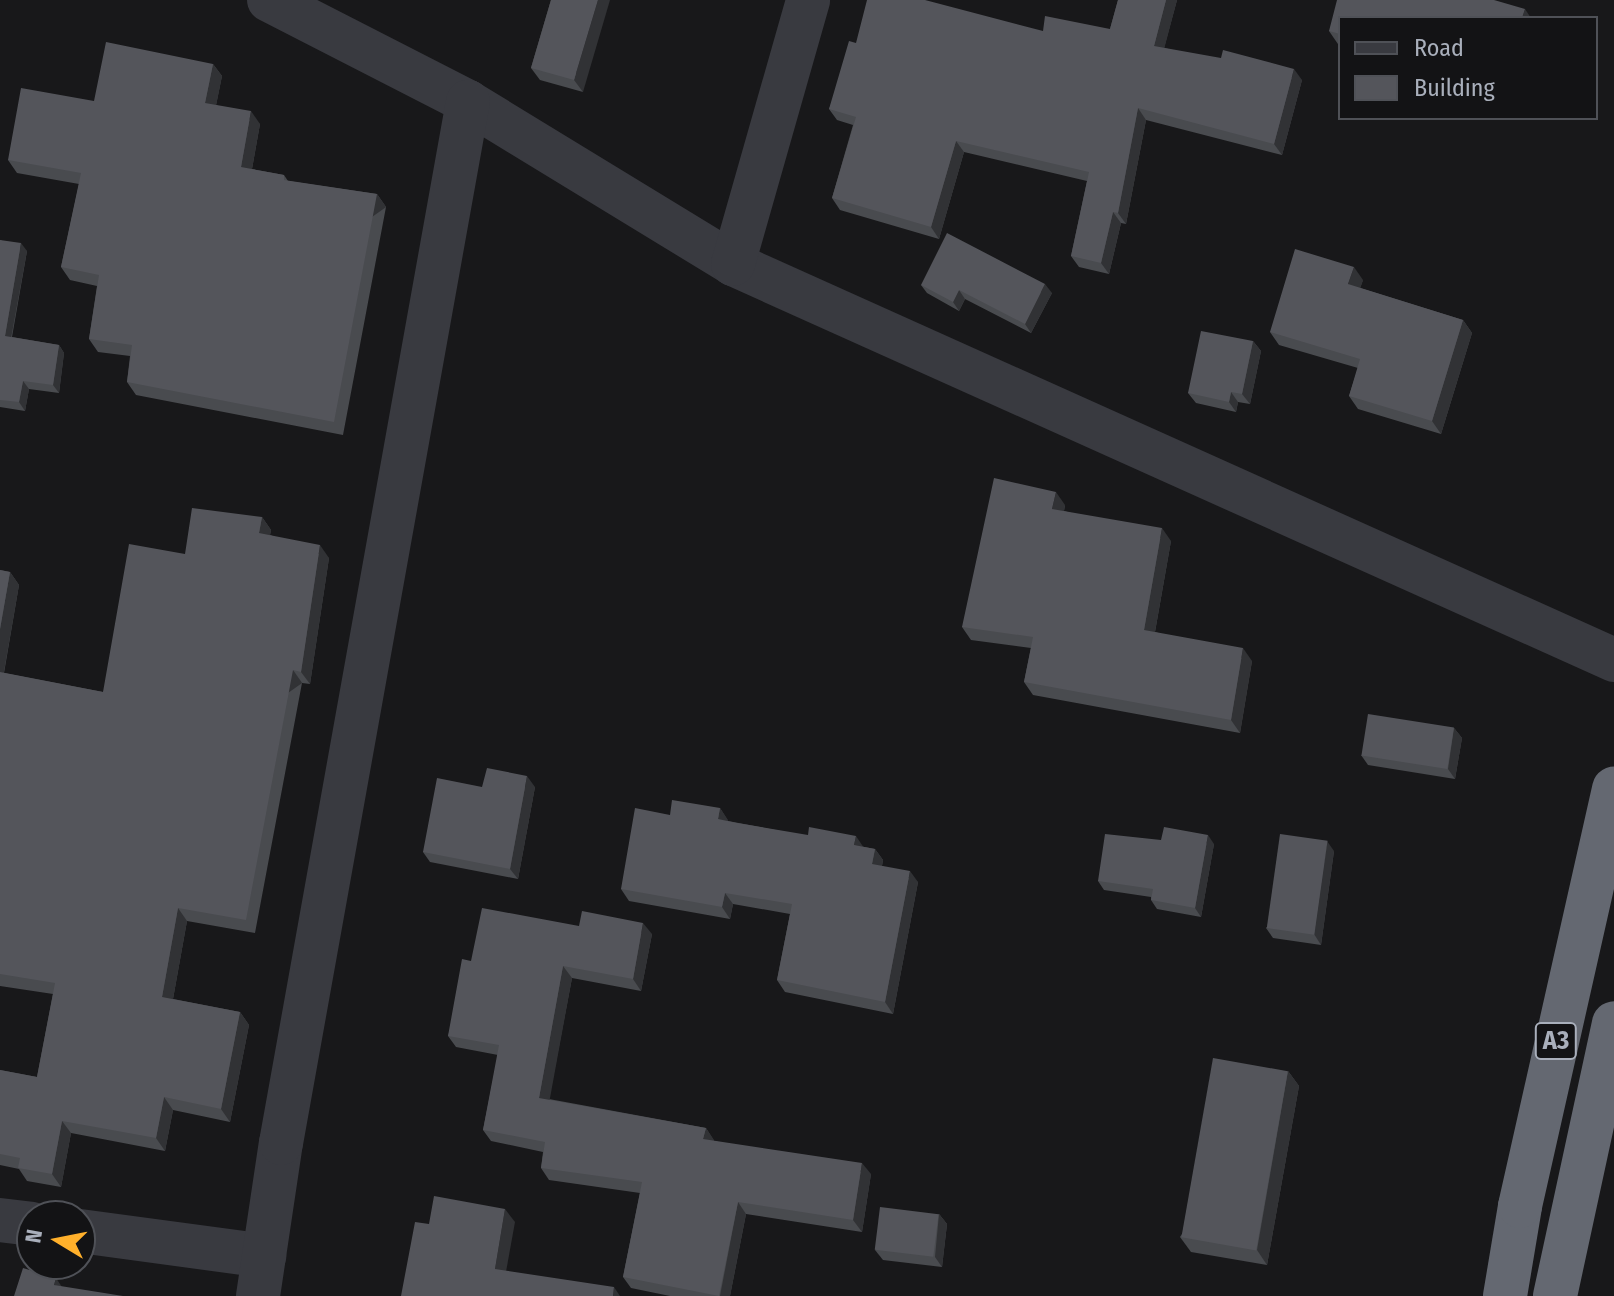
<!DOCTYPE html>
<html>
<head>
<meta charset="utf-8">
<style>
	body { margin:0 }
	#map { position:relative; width:1614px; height:1296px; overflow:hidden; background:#18181a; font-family:"Fira Sans Condensed",sans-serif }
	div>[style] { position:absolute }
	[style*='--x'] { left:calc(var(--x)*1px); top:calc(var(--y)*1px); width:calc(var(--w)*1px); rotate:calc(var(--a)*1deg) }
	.street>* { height:44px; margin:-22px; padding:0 22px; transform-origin:22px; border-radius:22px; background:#393a40 }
	.highway>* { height:44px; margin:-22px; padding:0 22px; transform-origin:22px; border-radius:22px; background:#646871 }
	.wall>* { inset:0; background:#494b4f }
	.shaded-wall>* { inset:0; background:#313235; transform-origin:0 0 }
	.building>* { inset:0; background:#54555b; transform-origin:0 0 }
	span { translate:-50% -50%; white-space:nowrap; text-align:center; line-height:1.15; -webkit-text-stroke:7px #131315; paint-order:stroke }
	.shield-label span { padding:2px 6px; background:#131315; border:2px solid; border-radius:6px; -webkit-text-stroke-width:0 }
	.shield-label { font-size:26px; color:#a9afbb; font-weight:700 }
	.legend { position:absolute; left:1338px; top:16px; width:260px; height:104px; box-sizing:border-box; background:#131315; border:2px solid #4f5157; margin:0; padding:10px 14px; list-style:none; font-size:24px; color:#a9afbb }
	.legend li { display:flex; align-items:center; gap:16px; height:40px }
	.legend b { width:40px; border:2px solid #4f5157 }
	.north { position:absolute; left:16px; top:1200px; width:80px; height:80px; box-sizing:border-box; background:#131315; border:2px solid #4f5157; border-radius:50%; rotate:280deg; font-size:22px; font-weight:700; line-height:32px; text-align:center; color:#a9afbb }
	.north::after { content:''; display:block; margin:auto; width:28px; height:36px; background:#ffb02b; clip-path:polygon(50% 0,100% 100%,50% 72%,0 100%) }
</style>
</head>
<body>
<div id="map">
	<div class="street">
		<i style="--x:269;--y:0;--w:224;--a:27.1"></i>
		<i style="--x:468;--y:102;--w:311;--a:31.4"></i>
		<i style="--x:733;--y:264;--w:966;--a:24.2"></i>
		<i style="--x:733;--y:264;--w:274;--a:-74.1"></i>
		<i style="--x:0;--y:1220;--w:32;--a:7"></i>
		<i style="--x:80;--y:1231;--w:186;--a:7.7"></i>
		<i style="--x:258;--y:1296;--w:155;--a:-81.5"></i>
		<i style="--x:281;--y:1143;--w:1058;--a:-79.82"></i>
	</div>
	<div class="highway">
		<i style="--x:1505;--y:1296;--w:91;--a:-80.5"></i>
		<i style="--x:1520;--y:1206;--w:428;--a:-77.3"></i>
		<i style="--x:1555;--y:1296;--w:279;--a:-77.8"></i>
	</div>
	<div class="wall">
		<i style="clip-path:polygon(551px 0,583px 92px,540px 80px,531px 68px)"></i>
		<i style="clip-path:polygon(1118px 0,1177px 0,1164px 48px,1302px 80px,1282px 155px,1146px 120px,1126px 224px,1121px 223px,1109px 274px,1079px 267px,1071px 256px,1087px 181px,964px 152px,939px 239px,840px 210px,832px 198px,853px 125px,837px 120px,829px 109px,856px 43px,1043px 31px,1110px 29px)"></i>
		<i style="clip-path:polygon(1340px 18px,1340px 47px,1329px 31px)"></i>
		<i style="clip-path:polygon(213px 64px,222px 76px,216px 105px,260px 124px,252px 169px,284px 175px,288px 181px,377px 194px,386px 207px,343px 435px,136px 395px,127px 382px,130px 356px,98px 352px,89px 339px,97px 286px,70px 280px,61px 267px,79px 184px,17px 173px,8px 160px,94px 101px)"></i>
		<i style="clip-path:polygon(0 240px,27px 251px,12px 337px,59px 345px,64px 353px,59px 393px,29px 389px,25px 411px,0 407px)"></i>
		<i style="clip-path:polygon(1363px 280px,1360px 288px,1463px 320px,1472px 333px,1441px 434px,1358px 409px,1349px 396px,1358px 368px,1279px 345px,1270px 332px)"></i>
		<i style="clip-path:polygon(921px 285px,1052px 293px,1031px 333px,965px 299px,959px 311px,927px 293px)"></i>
		<i style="clip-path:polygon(1253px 341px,1261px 351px,1250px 404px,1238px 402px,1236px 412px,1196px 403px,1188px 393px)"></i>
		<i style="clip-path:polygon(1065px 505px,1064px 511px,1171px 541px,1155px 632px,1252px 661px,1240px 733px,1033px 695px,1024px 682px,1031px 648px,971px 640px,962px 627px)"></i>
		<i style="clip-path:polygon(262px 517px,271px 530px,270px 535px,329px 558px,310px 684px,302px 683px,255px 933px,187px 921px,173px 999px,240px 1012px,249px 1025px,230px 1122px,173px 1110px,165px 1151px,71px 1133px,61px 1187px,27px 1181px,19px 1169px,0 1165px,0 1070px,37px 1077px,53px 994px,0 986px,0 570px,10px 572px,19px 585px,4px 673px,103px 692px,185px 554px)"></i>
		<i style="clip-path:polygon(1454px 728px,1462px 738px,1455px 779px,1368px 765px,1361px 755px)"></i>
		<i style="clip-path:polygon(482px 787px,535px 787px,518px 879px,430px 862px,423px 852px)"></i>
		<i style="clip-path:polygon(720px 808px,728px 821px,875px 849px,883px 860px,882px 866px,918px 882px,893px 1014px,785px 992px,777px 980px,790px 914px,733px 904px,730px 919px,629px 901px,621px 889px,670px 815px)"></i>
		<i style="clip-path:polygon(1161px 840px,1214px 844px,1201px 917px,1157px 909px,1151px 900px,1151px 897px,1104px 890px,1098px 881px)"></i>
		<i style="clip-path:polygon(1334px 851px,1321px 945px,1273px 938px,1266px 928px)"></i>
		<i style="clip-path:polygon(579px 926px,652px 934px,641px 991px,572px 978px,549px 1099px,706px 1128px,714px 1141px,871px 1174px,862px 1232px,746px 1214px,730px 1296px,670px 1296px,631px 1288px,623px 1277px,640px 1193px,549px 1180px,541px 1168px,543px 1152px,491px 1141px,483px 1130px,498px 1055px,456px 1047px,448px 1036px,471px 961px)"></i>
		<i style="clip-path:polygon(1288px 1071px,1299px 1086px,1267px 1265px,1191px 1252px,1180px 1237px)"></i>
		<i style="clip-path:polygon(939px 1214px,947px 1224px,942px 1267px,883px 1260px,875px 1250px)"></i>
	</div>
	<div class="shaded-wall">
		<i style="clip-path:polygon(598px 0,610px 0,583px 92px,574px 80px)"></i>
		<i style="clip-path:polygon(1166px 0,1177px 0,1162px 57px,1154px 46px)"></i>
		<i style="clip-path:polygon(1525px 9px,1531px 18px,1522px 18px)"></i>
		<i style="clip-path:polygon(213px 64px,222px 76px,214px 116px,205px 103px)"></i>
		<i style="clip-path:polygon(1294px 69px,1302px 80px,1282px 155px,1274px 144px)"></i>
		<i style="clip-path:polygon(1138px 108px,1146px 120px,1126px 224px,1118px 213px)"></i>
		<i style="clip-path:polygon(251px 111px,260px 124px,250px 180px,241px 167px)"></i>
		<i style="clip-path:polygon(956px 141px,964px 152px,939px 239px,931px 227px)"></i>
		<i style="left:377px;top:194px;width:16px;height:232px;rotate:55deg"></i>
		<i style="clip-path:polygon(1113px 212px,1121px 223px,1109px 274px,1101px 263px)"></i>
		<i style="clip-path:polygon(21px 243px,27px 251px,10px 344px,5px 336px)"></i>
		<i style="clip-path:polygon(1354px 267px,1363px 280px,1357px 298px,1348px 284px)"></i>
		<i style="clip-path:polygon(1045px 284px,1052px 293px,1031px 333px,1025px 324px)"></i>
		<i style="clip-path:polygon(959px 290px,965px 299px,959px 311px,953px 302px)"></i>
		<i style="clip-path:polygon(1463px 320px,1472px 333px,1441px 434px,1432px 421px)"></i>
		<i style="clip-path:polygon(1253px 341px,1261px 351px,1250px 404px,1242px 394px)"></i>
		<i style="clip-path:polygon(59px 345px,64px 353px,59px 393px,53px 385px)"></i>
		<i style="clip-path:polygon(23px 381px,29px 389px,25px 411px,19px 402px)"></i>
		<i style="clip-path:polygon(1231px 392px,1238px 402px,1236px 412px,1229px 402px)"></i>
		<i style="clip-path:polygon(1056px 492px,1065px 505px,1062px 522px,1052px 509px)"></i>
		<i style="clip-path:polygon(262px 517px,271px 530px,268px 546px,259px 533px)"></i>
		<i style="clip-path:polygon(1162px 528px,1171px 541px,1153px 643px,1144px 630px)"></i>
		<i style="clip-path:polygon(320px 545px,329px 558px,310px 684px,301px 672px)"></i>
		<i style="clip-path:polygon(10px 572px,19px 585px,2px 683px,0 681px,0 629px)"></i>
		<i style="clip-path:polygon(1243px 648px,1252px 661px,1240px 733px,1231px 720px)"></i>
		<i style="left:293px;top:670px;width:16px;height:254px;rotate:55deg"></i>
		<i style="clip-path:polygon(1454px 728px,1462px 738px,1455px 779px,1448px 769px)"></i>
		<i style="clip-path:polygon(527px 776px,535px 787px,518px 879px,510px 869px)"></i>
		<i style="clip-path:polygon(720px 808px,728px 820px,726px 830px,718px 819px)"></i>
		<i style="clip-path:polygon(1208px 835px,1214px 844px,1201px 917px,1195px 908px)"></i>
		<i style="clip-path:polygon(856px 836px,864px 848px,854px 845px)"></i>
		<i style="clip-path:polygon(1327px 841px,1334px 851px,1321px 945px,1314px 934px)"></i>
		<i style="clip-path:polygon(875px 849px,883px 860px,880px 876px,872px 864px)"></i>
		<i style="clip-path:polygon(910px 871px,918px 882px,893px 1014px,885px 1002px)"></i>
		<i style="clip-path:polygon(725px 893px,733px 904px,730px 919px,722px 907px)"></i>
		<i style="clip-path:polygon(178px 908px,187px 921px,171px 1010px,162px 997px)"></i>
		<i style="clip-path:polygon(643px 923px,652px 934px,641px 991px,633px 979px)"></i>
		<i style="clip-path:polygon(563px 966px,572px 978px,548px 1109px,539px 1098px)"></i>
		<i style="clip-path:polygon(240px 1012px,249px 1025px,230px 1122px,221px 1109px)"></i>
		<i style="clip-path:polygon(1288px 1071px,1299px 1086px,1267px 1265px,1257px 1250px)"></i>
		<i style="clip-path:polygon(164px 1097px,173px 1110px,165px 1151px,156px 1138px)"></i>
		<i style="clip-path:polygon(62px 1121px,71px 1133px,61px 1187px,52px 1174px)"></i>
		<i style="clip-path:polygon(706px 1128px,714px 1140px,712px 1151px,703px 1139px)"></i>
		<i style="clip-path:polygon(862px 1163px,871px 1174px,862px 1232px,853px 1220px)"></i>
		<i style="clip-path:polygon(738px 1202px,746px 1214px,730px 1296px,720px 1296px)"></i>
		<i style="clip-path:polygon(505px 1209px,515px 1222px,504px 1283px,495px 1269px)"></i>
		<i style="clip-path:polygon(939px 1214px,947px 1224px,942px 1267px,935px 1257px)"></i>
		<i style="clip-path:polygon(56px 1278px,64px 1290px,54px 1285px)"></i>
		<i style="clip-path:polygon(614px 1287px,620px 1296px,613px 1296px)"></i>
	</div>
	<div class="building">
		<i style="clip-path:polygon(551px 0,598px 0,574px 80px,531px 68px)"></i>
		<i style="clip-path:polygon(867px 0,925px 0,1043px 31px,1045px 16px,1110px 29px,1118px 0,1166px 0,1154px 46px,1221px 58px,1223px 50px,1294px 69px,1274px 144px,1138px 108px,1118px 213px,1113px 212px,1101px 263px,1071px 256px,1089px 172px,956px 141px,931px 227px,832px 198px,856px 117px,829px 109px,849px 41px,856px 43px)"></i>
		<i style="clip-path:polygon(1337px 0,1494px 0,1525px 9px,1522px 18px,1340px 18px,1340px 34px,1329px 31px)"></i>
		<i style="clip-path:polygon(106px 42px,213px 64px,205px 103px,251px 111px,241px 167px,284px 175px,284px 180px,377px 194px,334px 422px,127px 382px,132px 345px,89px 339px,99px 275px,61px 267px,81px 173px,8px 160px,21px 88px,94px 101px)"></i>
		<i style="clip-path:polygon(947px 233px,1045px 284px,1025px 324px,959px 290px,953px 302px,921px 285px)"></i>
		<i style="clip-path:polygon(0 240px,21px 243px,5px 336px,59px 345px,53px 385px,23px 381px,19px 402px,0 400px)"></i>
		<i style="clip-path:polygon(1295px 249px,1354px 267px,1348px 284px,1463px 320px,1432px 421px,1349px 396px,1360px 359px,1270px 332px)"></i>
		<i style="clip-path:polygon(1201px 331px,1253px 341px,1242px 394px,1231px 392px,1229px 402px,1188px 393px)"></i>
		<i style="clip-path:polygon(994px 478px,1056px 492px,1052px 509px,1162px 528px,1144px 630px,1243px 648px,1231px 720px,1024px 682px,1033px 637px,962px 627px)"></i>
		<i style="clip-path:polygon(192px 508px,262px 517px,259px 533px,320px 545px,301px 672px,293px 670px,246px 920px,178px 908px,162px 997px,240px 1012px,221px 1109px,164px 1097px,156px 1138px,62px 1121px,52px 1174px,18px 1168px,20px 1158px,0 1154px,0 1070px,37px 1077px,55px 983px,0 974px,0 672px,103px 692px,129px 544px,185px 554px)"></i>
		<i style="clip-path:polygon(0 570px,10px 572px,0 629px)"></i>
		<i style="left:1368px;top:714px;width:87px;height:42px;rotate:9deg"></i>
		<i style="clip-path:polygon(487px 768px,527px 776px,510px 869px,423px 852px,437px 778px,482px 787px)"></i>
		<i style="clip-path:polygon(672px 800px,720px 808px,718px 819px,737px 823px,808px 835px,809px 827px,856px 836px,854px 845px,875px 849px,872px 864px,910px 871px,885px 1002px,777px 980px,792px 904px,725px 893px,722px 907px,621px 889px,635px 808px,670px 815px)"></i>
		<i style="clip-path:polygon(1164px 827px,1208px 835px,1195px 908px,1151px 900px,1153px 889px,1098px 881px,1105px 834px,1161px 840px)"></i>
		<i style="left:1280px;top:834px;width:48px;height:95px;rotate:8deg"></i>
		<i style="clip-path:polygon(482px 908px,579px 926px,582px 911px,643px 923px,633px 979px,563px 966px,539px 1098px,706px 1128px,703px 1139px,862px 1163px,853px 1220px,738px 1202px,719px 1296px,623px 1277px,642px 1182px,541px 1168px,545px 1142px,483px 1130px,499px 1045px,448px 1036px,462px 959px,471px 961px)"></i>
		<i style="left:1213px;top:1058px;width:76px;height:182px;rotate:10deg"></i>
		<i style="clip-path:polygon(434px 1196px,505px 1209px,495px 1269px,614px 1287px,613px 1296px,401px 1296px,415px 1222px,429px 1224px)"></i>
		<i style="left:880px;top:1207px;width:59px;height:43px;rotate:7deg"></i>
		<i style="clip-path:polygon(23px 1268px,56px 1278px,54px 1285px,123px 1296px,14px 1296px)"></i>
	</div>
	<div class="shield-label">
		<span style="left:1556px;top:1041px">A3</span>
	</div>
	<ul class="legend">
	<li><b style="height:10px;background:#393a40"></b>Road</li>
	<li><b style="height:22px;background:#54555b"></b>Building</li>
	</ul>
	<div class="north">N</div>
</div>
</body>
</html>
